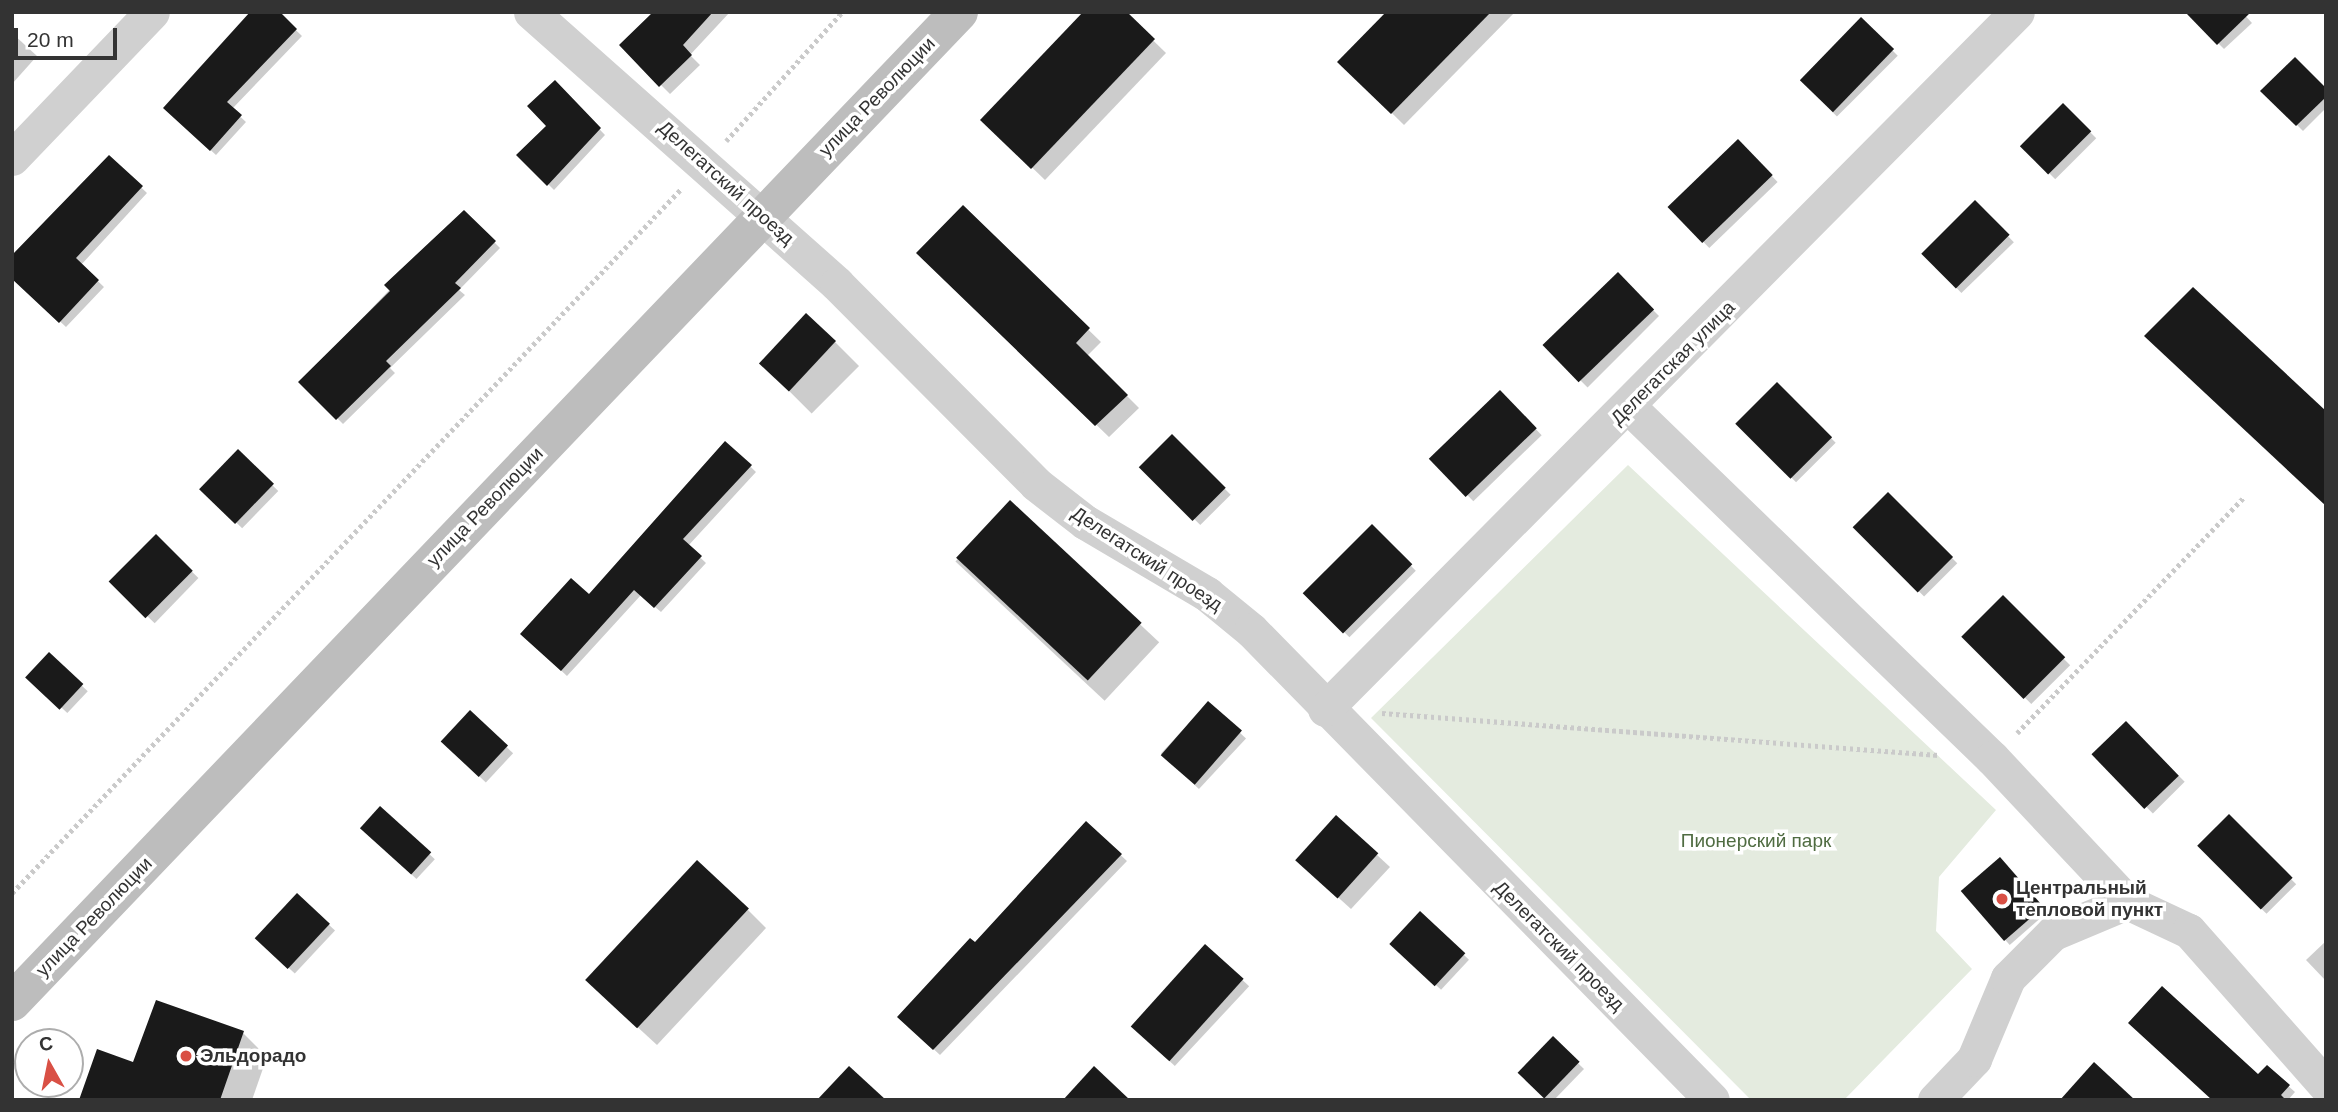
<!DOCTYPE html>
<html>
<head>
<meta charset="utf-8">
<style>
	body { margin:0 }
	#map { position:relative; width:2338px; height:1112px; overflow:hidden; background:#fff; font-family:Arial,sans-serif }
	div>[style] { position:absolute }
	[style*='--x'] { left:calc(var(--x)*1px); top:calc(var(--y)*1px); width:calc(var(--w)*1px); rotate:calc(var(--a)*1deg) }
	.green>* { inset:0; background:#e4ebdf }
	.shadow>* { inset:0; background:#0003; transform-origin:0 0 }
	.building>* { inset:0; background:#1a1a1a; transform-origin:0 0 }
	.path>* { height:4.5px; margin-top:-2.25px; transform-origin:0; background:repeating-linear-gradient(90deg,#cacaca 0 3.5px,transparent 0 7px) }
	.street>* { height:35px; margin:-17.5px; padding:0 17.5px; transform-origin:17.5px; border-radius:17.5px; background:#d0d0d0 }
	.secondary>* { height:38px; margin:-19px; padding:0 19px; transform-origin:19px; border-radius:19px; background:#bdbdbd }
	.dots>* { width:19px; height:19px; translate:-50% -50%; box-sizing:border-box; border:4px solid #fff; border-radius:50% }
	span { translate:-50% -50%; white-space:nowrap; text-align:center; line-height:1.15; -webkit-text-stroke:7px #fff; paint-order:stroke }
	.street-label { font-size:19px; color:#333 }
	.park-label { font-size:19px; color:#506c42 }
	.poi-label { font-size:19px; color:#333; font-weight:700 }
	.left { translate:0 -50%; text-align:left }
	.frame { position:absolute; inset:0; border:14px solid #333; pointer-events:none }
	.north { position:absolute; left:14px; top:1028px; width:70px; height:70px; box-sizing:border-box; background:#fff; border:2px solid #adadad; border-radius:50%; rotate:351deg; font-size:19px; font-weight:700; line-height:28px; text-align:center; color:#333 }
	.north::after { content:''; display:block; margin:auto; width:24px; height:32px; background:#d95045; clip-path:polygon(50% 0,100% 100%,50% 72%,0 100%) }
	.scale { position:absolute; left:14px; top:28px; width:103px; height:32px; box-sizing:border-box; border:4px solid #333; border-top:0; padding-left:9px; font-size:21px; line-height:24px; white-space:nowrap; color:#333; -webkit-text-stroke:5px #fff; paint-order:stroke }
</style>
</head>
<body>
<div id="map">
	<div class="green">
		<i style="clip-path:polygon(1628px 465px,1996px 810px,1939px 877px,1936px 931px,1972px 969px,1844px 1100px,1751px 1100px,1371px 718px)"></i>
	</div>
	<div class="shadow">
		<i style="clip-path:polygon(277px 12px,302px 36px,232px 109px,246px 122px,216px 155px,171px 114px)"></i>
		<i style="clip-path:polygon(655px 12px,730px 12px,690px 55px,700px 65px,670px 94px,621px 45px)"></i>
		<i style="clip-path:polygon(1124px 12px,1166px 53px,1045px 180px,983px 120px)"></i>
		<i style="clip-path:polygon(1389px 12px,1515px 12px,1404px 125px,1340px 62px)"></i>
		<i style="clip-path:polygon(2187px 12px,2242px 12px,2252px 23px,2224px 49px)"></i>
		<i style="left:1861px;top:19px;width:52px;height:86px;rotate:45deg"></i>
		<i style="clip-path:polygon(12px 33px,37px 56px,12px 84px)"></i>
		<i style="clip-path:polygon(555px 83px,605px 135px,554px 190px,519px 155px,549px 126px)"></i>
		<i style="clip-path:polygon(2326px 90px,2326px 108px,2303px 131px,2263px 91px)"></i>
		<i style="left:2063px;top:105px;width:47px;height:58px;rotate:45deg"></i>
		<i style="left:1738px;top:141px;width:57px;height:95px;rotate:46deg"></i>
		<i style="clip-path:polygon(109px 157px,147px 193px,81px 265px,104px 287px,66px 327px,12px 277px)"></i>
		<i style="left:1975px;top:202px;width:56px;height:73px;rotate:46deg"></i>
		<i style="clip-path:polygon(963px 208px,1101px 342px,1087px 356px,1139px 408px,1109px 437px,918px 253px)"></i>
		<i style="clip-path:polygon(464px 212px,500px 248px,459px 290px,465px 295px,390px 368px,395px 373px,343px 424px,301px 382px)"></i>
		<i style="left:1618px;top:275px;width:58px;height:101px;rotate:45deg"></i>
		<i style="left:835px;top:342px;width:34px;height:67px;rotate:45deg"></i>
		<i style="left:1777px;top:384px;width:83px;height:56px;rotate:45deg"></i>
		<i style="left:1500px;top:392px;width:60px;height:95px;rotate:46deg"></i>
		<i style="left:1172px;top:436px;width:83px;height:43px;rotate:45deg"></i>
		<i style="clip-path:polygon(726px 443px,756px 472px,688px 546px,706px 563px,661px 612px,641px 595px,567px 676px,522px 634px,589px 597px)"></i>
		<i style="left:238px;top:452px;width:56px;height:52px;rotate:44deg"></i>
		<i style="left:1888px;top:494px;width:98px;height:47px;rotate:45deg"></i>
		<i style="left:1010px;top:503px;width:204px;height:80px;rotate:43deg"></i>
		<i style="left:1372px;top:527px;width:62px;height:94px;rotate:45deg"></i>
		<i style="left:156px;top:537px;width:59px;height:63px;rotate:44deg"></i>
		<i style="left:2003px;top:598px;width:95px;height:55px;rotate:45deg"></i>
		<i style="left:49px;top:655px;width:53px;height:30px;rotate:43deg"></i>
		<i style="left:1208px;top:703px;width:52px;height:69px;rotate:43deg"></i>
		<i style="left:470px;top:713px;width:59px;height:40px;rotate:43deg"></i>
		<i style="left:2126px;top:723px;width:83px;height:45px;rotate:45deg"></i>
		<i style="left:380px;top:808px;width:75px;height:27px;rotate:43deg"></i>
		<i style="clip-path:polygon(1336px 817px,1390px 867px,1351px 909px,1310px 872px)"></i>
		<i style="left:2229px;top:817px;width:95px;height:42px;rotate:45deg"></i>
		<i style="clip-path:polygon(1086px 823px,1127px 861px,940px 1055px,899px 1017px,975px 945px)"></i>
		<i style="left:2006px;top:866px;width:62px;height:49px;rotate:49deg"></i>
		<i style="left:297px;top:895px;width:52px;height:59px;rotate:43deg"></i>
		<i style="clip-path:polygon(747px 909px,766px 928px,657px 1045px,607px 999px)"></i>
		<i style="left:1420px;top:914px;width:67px;height:41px;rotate:43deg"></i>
		<i style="clip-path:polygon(2326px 941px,2326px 981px,2306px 960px)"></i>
		<i style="left:1206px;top:946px;width:59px;height:109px;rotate:43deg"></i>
		<i style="clip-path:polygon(243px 1033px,267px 1057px,252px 1100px,80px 1100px,134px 1064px)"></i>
		<i style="clip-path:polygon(1553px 1039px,1584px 1069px,1554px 1100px,1547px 1100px,1519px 1072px)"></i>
		<i style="clip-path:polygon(2267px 1067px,2295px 1092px,2288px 1100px,2214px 1100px,2258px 1077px)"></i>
	</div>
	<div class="building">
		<i style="clip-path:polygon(250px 12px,280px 12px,297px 29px,227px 102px,242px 115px,210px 151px,163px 108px)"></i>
		<i style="clip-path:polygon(653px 12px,713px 12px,683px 45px,692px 55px,659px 87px,619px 45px)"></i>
		<i style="clip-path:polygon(1083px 12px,1127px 12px,1155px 39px,1031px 169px,980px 120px)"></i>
		<i style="clip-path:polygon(1386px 12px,1491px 12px,1391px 114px,1337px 62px)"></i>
		<i style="clip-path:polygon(2185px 12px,2251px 12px,2217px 45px)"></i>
		<i style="left:1861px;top:17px;width:46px;height:88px;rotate:44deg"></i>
		<i style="clip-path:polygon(2295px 57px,2326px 88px,2326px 97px,2296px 126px,2260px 91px)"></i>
		<i style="clip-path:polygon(555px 80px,601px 128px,547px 186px,516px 155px,546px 126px,527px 106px)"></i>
		<i style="left:2063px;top:103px;width:40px;height:61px;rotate:45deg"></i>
		<i style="left:1738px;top:139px;width:50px;height:98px;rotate:46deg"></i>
		<i style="clip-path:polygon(109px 155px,143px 186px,76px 258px,99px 280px,59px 323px,12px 279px,12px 255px)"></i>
		<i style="left:1975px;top:200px;width:49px;height:76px;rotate:45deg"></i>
		<i style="clip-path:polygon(963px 205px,1090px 328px,1076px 343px,1128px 395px,1095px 426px,916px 253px)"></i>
		<i style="clip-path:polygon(464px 210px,496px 241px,455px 283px,461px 288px,386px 361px,391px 366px,336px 420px,298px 382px,390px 291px,384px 285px)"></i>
		<i style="left:1618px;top:272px;width:52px;height:105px;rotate:46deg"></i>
		<i style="clip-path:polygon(2193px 287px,2326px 411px,2326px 506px,2144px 336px)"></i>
		<i style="left:806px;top:313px;width:41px;height:69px;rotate:43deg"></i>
		<i style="left:1777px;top:382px;width:78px;height:59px;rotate:45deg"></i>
		<i style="left:1500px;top:390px;width:53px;height:99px;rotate:46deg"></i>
		<i style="left:1172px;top:434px;width:76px;height:47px;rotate:45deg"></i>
		<i style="clip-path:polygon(725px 441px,752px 465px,683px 539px,702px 556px,654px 608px,634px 590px,561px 671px,520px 634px,571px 578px,589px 594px)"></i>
		<i style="left:238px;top:449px;width:50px;height:56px;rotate:44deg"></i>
		<i style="left:1888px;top:492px;width:92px;height:50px;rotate:45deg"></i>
		<i style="left:1010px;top:500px;width:180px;height:79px;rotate:43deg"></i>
		<i style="left:1372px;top:524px;width:57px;height:98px;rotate:45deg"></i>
		<i style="left:156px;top:534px;width:52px;height:67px;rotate:45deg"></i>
		<i style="left:2003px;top:595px;width:88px;height:59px;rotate:45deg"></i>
		<i style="left:49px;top:652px;width:47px;height:35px;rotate:43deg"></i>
		<i style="left:1208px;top:701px;width:45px;height:72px;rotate:41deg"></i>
		<i style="left:470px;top:710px;width:52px;height:43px;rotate:43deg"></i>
		<i style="left:2126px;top:721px;width:76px;height:48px;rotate:46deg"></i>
		<i style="left:380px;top:806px;width:69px;height:30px;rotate:42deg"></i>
		<i style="left:2229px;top:814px;width:90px;height:45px;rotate:45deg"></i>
		<i style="left:1336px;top:815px;width:57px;height:61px;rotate:42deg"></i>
		<i style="clip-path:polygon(1086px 821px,1122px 854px,933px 1050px,897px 1017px,970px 938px,975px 942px)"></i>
		<i style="left:2000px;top:857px;width:66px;height:52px;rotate:49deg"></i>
		<i style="left:697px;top:860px;width:71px;height:164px;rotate:43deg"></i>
		<i style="left:297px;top:893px;width:45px;height:62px;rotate:43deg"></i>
		<i style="left:1420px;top:911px;width:62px;height:45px;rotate:43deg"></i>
		<i style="left:1205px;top:944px;width:52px;height:111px;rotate:42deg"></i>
		<i style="clip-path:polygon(2162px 986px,2258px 1074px,2267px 1065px,2290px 1085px,2281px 1095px,2286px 1100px,2212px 1100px,2128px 1023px)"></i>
		<i style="clip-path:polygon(156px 1000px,244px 1031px,220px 1100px,79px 1100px,97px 1049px,133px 1062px)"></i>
		<i style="left:1553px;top:1036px;width:37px;height:51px;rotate:44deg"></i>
		<i style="clip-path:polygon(2094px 1062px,2135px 1100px,2060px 1100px)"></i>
		<i style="clip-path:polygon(849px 1066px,886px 1100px,817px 1100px)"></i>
		<i style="clip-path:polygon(1094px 1066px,1130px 1100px,1063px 1100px)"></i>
	</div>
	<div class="path">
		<i style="--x:726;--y:141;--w:173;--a:-48"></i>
		<i style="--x:1382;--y:713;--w:558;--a:4.32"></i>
		<i style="--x:2017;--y:733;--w:326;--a:-46.1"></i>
		<i style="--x:12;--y:893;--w:971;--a:-46.46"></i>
	</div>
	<div class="street">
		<i style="--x:531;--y:12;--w:409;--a:41.6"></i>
		<i style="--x:837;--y:284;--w:282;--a:45.1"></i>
		<i style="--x:1036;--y:484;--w:62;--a:37.8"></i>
		<i style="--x:1085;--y:522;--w:142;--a:30.5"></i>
		<i style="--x:1207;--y:594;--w:57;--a:39.3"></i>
		<i style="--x:1251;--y:630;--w:658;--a:45.55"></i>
		<i style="--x:12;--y:158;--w:202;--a:-46.2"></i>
		<i style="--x:1629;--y:407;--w:505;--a:44.04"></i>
		<i style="--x:1992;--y:758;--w:197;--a:46.8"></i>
		<i style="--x:2127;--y:902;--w:68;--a:25.1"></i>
		<i style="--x:2189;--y:931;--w:207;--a:48.5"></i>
		<i style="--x:1325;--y:709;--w:982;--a:-45.21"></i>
		<i style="--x:1935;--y:1100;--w:57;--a:-46.4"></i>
		<i style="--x:1974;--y:1059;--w:88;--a:-67.2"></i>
		<i style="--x:2008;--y:978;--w:64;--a:-45"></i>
		<i style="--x:2053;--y:933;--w:80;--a:-22.7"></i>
	</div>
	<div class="secondary">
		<i style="--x:12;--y:1002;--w:1370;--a:-46.27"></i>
	</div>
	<div class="dots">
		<i style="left:2002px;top:899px;background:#d95045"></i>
		<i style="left:186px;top:1056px;background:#d95045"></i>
	</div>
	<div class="street-label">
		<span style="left:877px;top:97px;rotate:-46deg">улица Революции</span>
		<span style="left:726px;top:183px;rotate:42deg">Делегатский проезд</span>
		<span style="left:1673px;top:363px;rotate:-45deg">Делегатская улица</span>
		<span style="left:485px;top:507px;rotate:-46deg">улица Революции</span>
		<span style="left:1147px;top:559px;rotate:33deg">Делегатский проезд</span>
		<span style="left:94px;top:917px;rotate:-46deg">улица Революции</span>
		<span style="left:1559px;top:946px;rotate:45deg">Делегатский проезд</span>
	</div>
	<div class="park-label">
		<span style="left:1756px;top:841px">Пионерский парк</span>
	</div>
	<div class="poi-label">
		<span class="left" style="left:2016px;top:899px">Центральный<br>тепловой пункт</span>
		<span class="left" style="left:200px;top:1056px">Эльдорадо</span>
	</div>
	<div class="frame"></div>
	<div class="north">С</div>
	<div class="scale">20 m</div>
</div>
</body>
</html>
